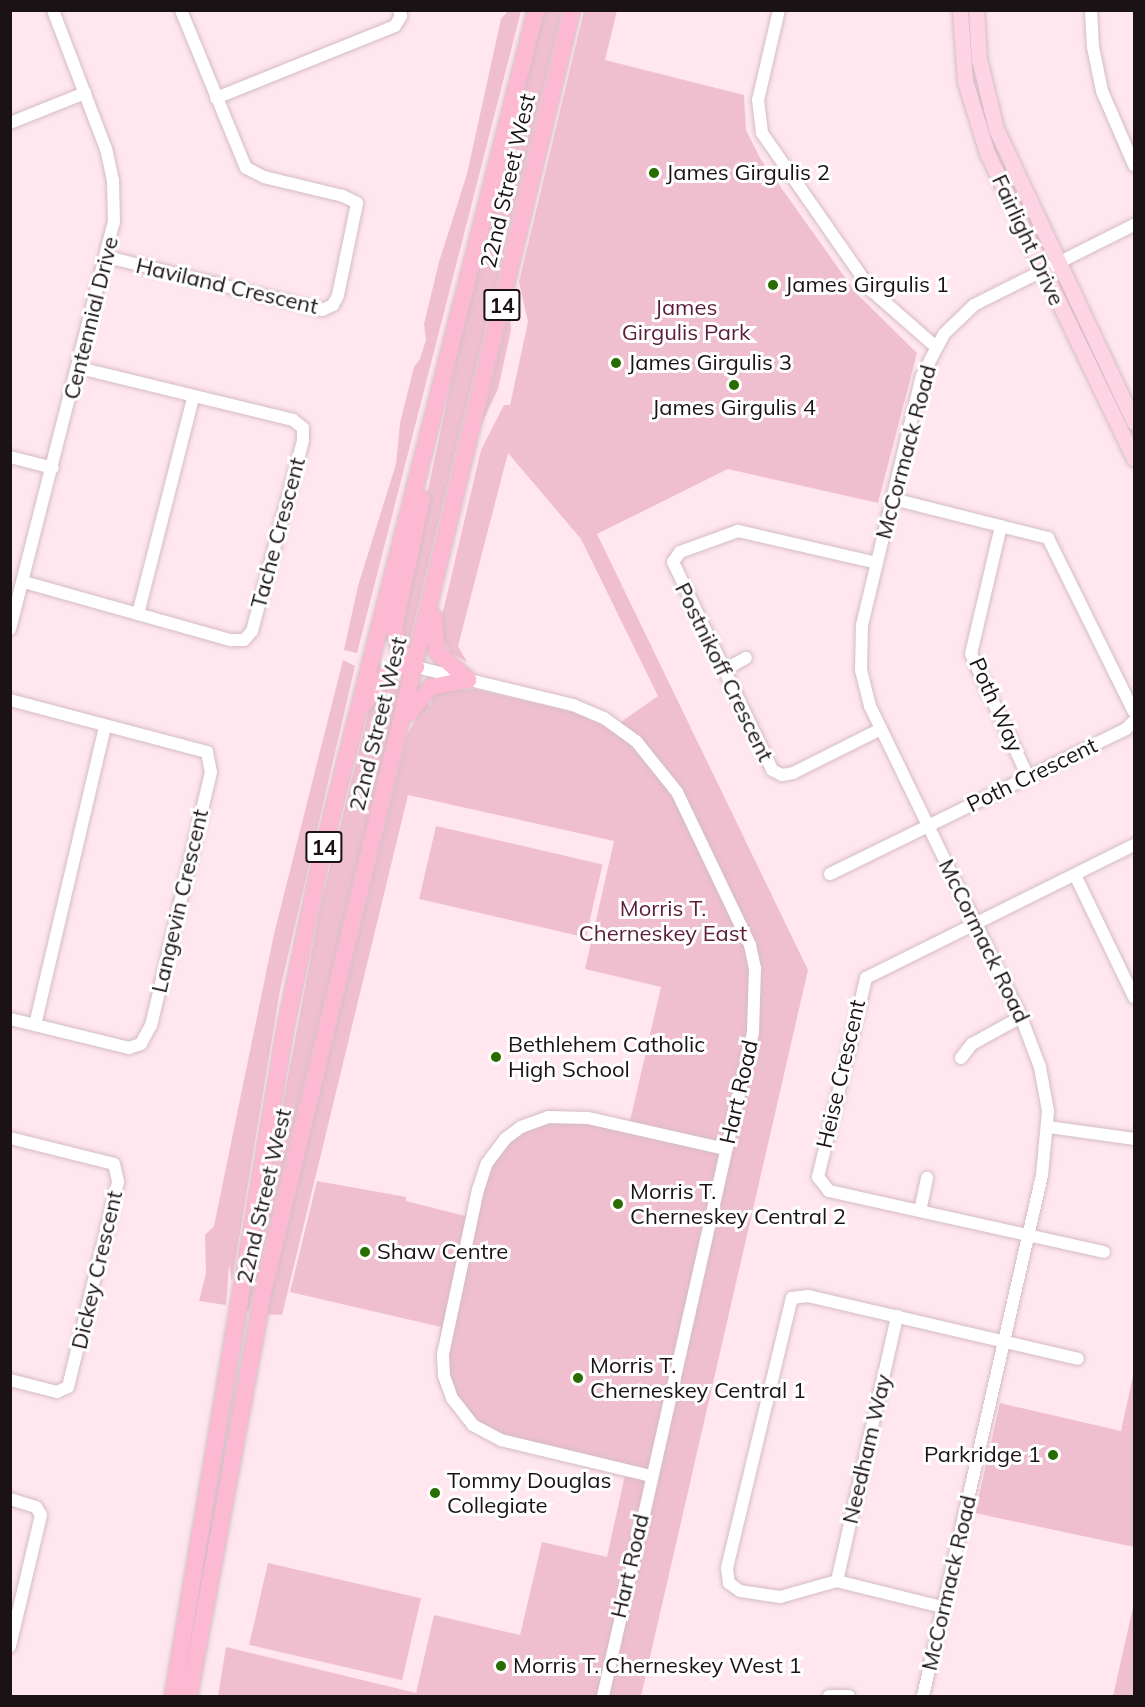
<!DOCTYPE html>
<html>
<head>
<meta charset="utf-8">
<style>
	body { margin:0 }
	#map { position:relative; width:1145px; height:1707px; overflow:hidden; background:#ffe6ef; font-family:Mulish,sans-serif }
	div>[style] { position:absolute }
	[style*='--x'] { left:calc(var(--x)*1px); top:calc(var(--y)*1px); width:calc(var(--w)*1px); rotate:calc(var(--a)*1deg) }
	.green>* { inset:0; background:#efbfd0; transform-origin:0 0 }
	.roads { filter:drop-shadow(0 0 2px #d4bcc5) drop-shadow(0 0 2px #d4bcc5) }
	.minor>* { height:12px; margin:-6px; padding:0 6px; transform-origin:6px; border-radius:6px; background:#fff }
	.major>* { height:15px; margin:-7.5px; padding:0 7.5px; transform-origin:7.5px; border-radius:7.5px; background:#fed4e4 }
	.highway>* { height:16px; margin:-8px; padding:0 8px; transform-origin:8px; border-radius:8px; background:#fdb8d2 }
	.dots>* { width:16px; height:16px; translate:-50% -50%; box-sizing:border-box; border:3px solid #fff; border-radius:50% }
	span { translate:-50% -50%; white-space:nowrap; text-align:center; line-height:1.15; -webkit-text-stroke:6px #fff; paint-order:stroke }
	.shield-label span { padding:2px 4px; background:#fff; border:2px solid; border-radius:4px; -webkit-text-stroke-width:0 }
	.shield-label { font-size:21px; color:#1a1215; font-weight:700 }
	.poi-label { font-size:22px; color:#1a1215 }
	.left { translate:0 -50%; text-align:left }
	.right { translate:-100% -50%; text-align:right }
	.street-label { font-size:22px; color:#1a1215 }
	.park-label { font-size:22px; color:#5d1d3a }
	.frame { position:absolute; inset:0; border:12px solid #1a1215; pointer-events:none }
</style>
</head>
<body>
<div id="map">
	<div class="green">
		<i style="clip-path:polygon(508px 11px,521px 11px,357px 653px,344px 650px,358px 586px,396px 464px,400px 423px,414px 367px,420px 359px,426px 340px,424px 324px,439px 262px,467px 174px,501px 19px)"></i>
		<i style="clip-path:polygon(544px 11px,562px 11px,408px 648px,400px 622px,404px 603px,456px 359px)"></i>
		<i style="clip-path:polygon(584px 11px,617px 11px,605px 60px,744px 95px,746px 130px,760px 158px,856px 293px,917px 353px,878px 503px,728px 469px,597px 534px,808px 970px,641px 1696px,218px 1696px,226px 1647px,416px 1693px,434px 1615px,520px 1635px,542px 1542px,607px 1557px,625px 1475px,499px 1445px,467px 1426px,453px 1410px,439px 1383px,437px 1357px,441px 1327px,290px 1292px,317px 1181px,406px 1197px,406px 1201px,465px 1216px,481px 1162px,499px 1138px,517px 1123px,540px 1113px,569px 1111px,630px 1121px,661px 987px,585px 969px,614px 841px,408px 795px,282px 1315px,266px 1314px,406px 738px,427px 696px,430px 707px,434px 692px,475px 689px,573px 712px,611px 729px,658px 696px,581px 539px,508px 453px,458px 646px,467px 662px,451px 653px,438px 633px,481px 450px,504px 405px,510px 405px,528px 322px,519px 282px)"></i>
		<i style="clip-path:polygon(510px 305px,511px 330px,498px 389px,481px 425px)"></i>
		<i style="clip-path:polygon(343px 660px,355px 666px,280px 990px,232px 1281px,229px 1265px,226px 1305px,199px 1301px,206px 1273px,205px 1235px,214px 1226px,274px 934px)"></i>
		<i style="clip-path:polygon(387px 678px,402px 681px,249px 1311px,244px 1309px,321px 903px,370px 706px)"></i>
		<i style="left:436px;top:826px;width:171px;height:75px;rotate:13deg"></i>
		<i style="clip-path:polygon(1134px 1371px,1134px 1547px,975px 1513px,1000px 1403px,1121px 1431px)"></i>
		<i style="left:268px;top:1563px;width:157px;height:84px;rotate:13deg"></i>
		<i style="clip-path:polygon(1134px 1603px,1134px 1696px,1113px 1696px)"></i>
	</div>
	<div class="roads">
		<div class="minor">
			<i style="--x:779;--y:10;--w:92;--a:103.1"></i>
			<i style="--x:758;--y:100;--w:33;--a:83"></i>
			<i style="--x:762;--y:133;--w:193;--a:55.2"></i>
			<i style="--x:872;--y:291;--w:85;--a:41.2"></i>
			<i style="--x:1091;--y:10;--w:37;--a:87"></i>
			<i style="--x:1093;--y:47;--w:45;--a:78.4"></i>
			<i style="--x:1102;--y:91;--w:81;--a:66.6"></i>
			<i style="--x:216;--y:98;--w:193;--a:-21.9"></i>
			<i style="--x:395;--y:26;--w:12;--a:-59"></i>
			<i style="--x:401;--y:16;--w:6;--a:-108"></i>
			<i style="--x:10;--y:123;--w:81;--a:-21.8"></i>
			<i style="--x:107;--y:257;--w:221;--a:13.8"></i>
			<i style="--x:322;--y:310;--w:12;--a:-24"></i>
			<i style="--x:333;--y:305;--w:11;--a:-63"></i>
			<i style="--x:338;--y:295;--w:94;--a:-78.3"></i>
			<i style="--x:357;--y:203;--w:16;--a:-153"></i>
			<i style="--x:343;--y:196;--w:81;--a:-166.5"></i>
			<i style="--x:264;--y:177;--w:20;--a:-153"></i>
			<i style="--x:246;--y:168;--w:171;--a:-112.4"></i>
			<i style="--x:10;--y:457;--w:44;--a:14.3"></i>
			<i style="--x:893;--y:499;--w:160;--a:14.1"></i>
			<i style="--x:1048;--y:538;--w:194;--a:63.7"></i>
			<i style="--x:1001;--y:526;--w:131;--a:103.2"></i>
			<i style="--x:971;--y:654;--w:136;--a:65.1"></i>
			<i style="--x:877;--y:563;--w:143;--a:-167"></i>
			<i style="--x:738;--y:531;--w:62;--a:160.1"></i>
			<i style="--x:680;--y:552;--w:12;--a:125"></i>
			<i style="--x:673;--y:562;--w:230;--a:64.5"></i>
			<i style="--x:772;--y:770;--w:11;--a:27"></i>
			<i style="--x:782;--y:775;--w:11;--a:-10"></i>
			<i style="--x:793;--y:773;--w:98;--a:-26.6"></i>
			<i style="--x:24;--y:582;--w:215;--a:15.7"></i>
			<i style="--x:231;--y:640;--w:13;--a:0"></i>
			<i style="--x:244;--y:640;--w:12;--a:-48"></i>
			<i style="--x:252;--y:631;--w:198;--a:-75"></i>
			<i style="--x:303;--y:440;--w:12;--a:-90"></i>
			<i style="--x:303;--y:428;--w:13;--a:-141"></i>
			<i style="--x:293;--y:420;--w:220;--a:-166.3"></i>
			<i style="--x:138;--y:614;--w:223;--a:-75.7"></i>
			<i style="--x:10;--y:629;--w:420;--a:-75.7"></i>
			<i style="--x:114;--y:222;--w:41;--a:-91.4"></i>
			<i style="--x:113;--y:181;--w:33;--a:-102"></i>
			<i style="--x:106;--y:149;--w:149;--a:-110.9"></i>
			<i style="--x:416;--y:667;--w:162;--a:13.6"></i>
			<i style="--x:573;--y:705;--w:34;--a:23"></i>
			<i style="--x:604;--y:718;--w:39;--a:36"></i>
			<i style="--x:636;--y:741;--w:65;--a:51.2"></i>
			<i style="--x:677;--y:792;--w:170;--a:64.5"></i>
			<i style="--x:750;--y:945;--w:24;--a:78"></i>
			<i style="--x:755;--y:968;--w:64;--a:91.8"></i>
			<i style="--x:753;--y:1032;--w:681;--a:102.73"></i>
			<i style="--x:724;--y:670;--w:25;--a:-29"></i>
			<i style="--x:10;--y:700;--w:204;--a:14.8"></i>
			<i style="--x:207;--y:752;--w:20;--a:79"></i>
			<i style="--x:211;--y:772;--w:260;--a:103.3"></i>
			<i style="--x:151;--y:1025;--w:21;--a:118"></i>
			<i style="--x:141;--y:1044;--w:13;--a:162"></i>
			<i style="--x:129;--y:1048;--w:122;--a:-166.3"></i>
			<i style="--x:830;--y:874;--w:330;--a:-26.1"></i>
			<i style="--x:1126;--y:729;--w:11;--a:-45"></i>
			<i style="--x:1075;--y:875;--w:136;--a:64.2"></i>
			<i style="--x:35;--y:1025;--w:307;--a:-76.8"></i>
			<i style="--x:961;--y:1058;--w:18;--a:-52"></i>
			<i style="--x:972;--y:1044;--w:56;--a:-28.9"></i>
			<i style="--x:1048;--y:1127;--w:87;--a:7.9"></i>
			<i style="--x:10;--y:1138;--w:107;--a:14"></i>
			<i style="--x:114;--y:1164;--w:18;--a:77"></i>
			<i style="--x:118;--y:1182;--w:211;--a:103.7"></i>
			<i style="--x:68;--y:1387;--w:12;--a:156"></i>
			<i style="--x:57;--y:1392;--w:49;--a:-165.7"></i>
			<i style="--x:920;--y:1211;--w:34;--a:-78"></i>
			<i style="--x:1104;--y:1252;--w:282;--a:-167.5"></i>
			<i style="--x:829;--y:1191;--w:18;--a:-128"></i>
			<i style="--x:818;--y:1177;--w:205;--a:-76.4"></i>
			<i style="--x:866;--y:978;--w:299;--a:-26.4"></i>
			<i style="--x:651;--y:1476;--w:154;--a:-166.5"></i>
			<i style="--x:501;--y:1440;--w:32;--a:-152"></i>
			<i style="--x:473;--y:1425;--w:34;--a:-128"></i>
			<i style="--x:452;--y:1398;--w:23;--a:-110"></i>
			<i style="--x:444;--y:1376;--w:22;--a:-93"></i>
			<i style="--x:443;--y:1354;--w:168;--a:-78"></i>
			<i style="--x:478;--y:1190;--w:28;--a:-72"></i>
			<i style="--x:487;--y:1163;--w:30;--a:-53"></i>
			<i style="--x:505;--y:1139;--w:20;--a:-37"></i>
			<i style="--x:521;--y:1127;--w:29;--a:-20"></i>
			<i style="--x:548;--y:1117;--w:40;--a:1.4"></i>
			<i style="--x:588;--y:1118;--w:141;--a:12.7"></i>
			<i style="--x:10;--y:1499;--w:27;--a:17"></i>
			<i style="--x:36;--y:1507;--w:9;--a:58"></i>
			<i style="--x:41;--y:1515;--w:135;--a:103.3"></i>
			<i style="--x:837;--y:1581;--w:272;--a:-77.2"></i>
			<i style="--x:942;--y:1607;--w:108;--a:-166.1"></i>
			<i style="--x:837;--y:1581;--w:59;--a:164.3"></i>
			<i style="--x:780;--y:1597;--w:40;--a:-171.5"></i>
			<i style="--x:740;--y:1591;--w:14;--a:-144"></i>
			<i style="--x:729;--y:1583;--w:15;--a:-98"></i>
			<i style="--x:727;--y:1568;--w:278;--a:-76.5"></i>
			<i style="--x:792;--y:1298;--w:16;--a:-7"></i>
			<i style="--x:808;--y:1296;--w:277;--a:13.1"></i>
			<i style="--x:829;--y:1696;--w:20;--a:0"></i>
			<i style="--x:923;--y:1696;--w:534;--a:-77.13"></i>
			<i style="--x:1042;--y:1175;--w:64;--a:-84.6"></i>
			<i style="--x:1048;--y:1111;--w:45;--a:-100.3"></i>
			<i style="--x:1040;--y:1067;--w:53;--a:-110.8"></i>
			<i style="--x:1021;--y:1017;--w:346;--a:-115.9"></i>
			<i style="--x:870;--y:706;--w:36;--a:-104"></i>
			<i style="--x:861;--y:671;--w:46;--a:-88.8"></i>
			<i style="--x:862;--y:625;--w:256;--a:-76.5"></i>
			<i style="--x:922;--y:376;--w:47;--a:-62.4"></i>
			<i style="--x:944;--y:334;--w:42;--a:-44"></i>
			<i style="--x:974;--y:305;--w:179;--a:-26.6"></i>
		</div>
		<div class="major">
			<i style="--x:960;--y:10;--w:71;--a:86"></i>
			<i style="--x:965;--y:81;--w:75;--a:73"></i>
			<i style="--x:987;--y:153;--w:339;--a:64.3"></i>
			<i style="--x:976;--y:10;--w:49;--a:86.5"></i>
			<i style="--x:979;--y:59;--w:72;--a:76.3"></i>
			<i style="--x:996;--y:129;--w:324;--a:64.8"></i>
		</div>
		<div class="highway">
			<i style="--x:434;--y:617;--w:35;--a:85"></i>
			<i style="--x:437;--y:652;--w:42;--a:42.1"></i>
			<i style="--x:416;--y:667;--w:25;--a:-133"></i>
			<i style="--x:399;--y:649;--w:22;--a:-103"></i>
			<i style="--x:394;--y:628;--w:132;--a:-77.8"></i>
			<i style="--x:363;--y:705;--w:39;--a:-54"></i>
			<i style="--x:386;--y:673;--w:17;--a:-21"></i>
			<i style="--x:402;--y:667;--w:14;--a:0"></i>
			<i style="--x:409;--y:713;--w:34;--a:-50"></i>
			<i style="--x:431;--y:687;--w:38;--a:-11"></i>
			<i style="--x:173;--y:1696;--w:680;--a:-80.44"></i>
			<i style="--x:286;--y:1025;--w:171;--a:-78.2"></i>
			<i style="--x:321;--y:858;--w:875;--a:-75.77"></i>
			<i style="--x:189;--y:1696;--w:414;--a:-79.6"></i>
			<i style="--x:264;--y:1289;--w:1316;--a:-76.46"></i>
		</div>
	</div>
	<div class="dots">
		<i style="left:654px;top:173px;background:#286c02"></i>
		<i style="left:773px;top:285px;background:#286c02"></i>
		<i style="left:616px;top:363px;background:#286c02"></i>
		<i style="left:734px;top:385px;background:#286c02"></i>
		<i style="left:496px;top:1057px;background:#286c02"></i>
		<i style="left:618px;top:1204px;background:#286c02"></i>
		<i style="left:365px;top:1252px;background:#286c02"></i>
		<i style="left:578px;top:1378px;background:#286c02"></i>
		<i style="left:1053px;top:1455px;background:#286c02"></i>
		<i style="left:435px;top:1493px;background:#286c02"></i>
		<i style="left:501px;top:1666px;background:#286c02"></i>
	</div>
	<div class="shield-label">
		<span style="left:502px;top:305px">14</span>
		<span style="left:324px;top:847px">14</span>
	</div>
	<div class="poi-label">
		<span class="left" style="left:666px;top:173px">James Girgulis 2</span>
		<span class="left" style="left:785px;top:285px">James Girgulis 1</span>
		<span class="left" style="left:628px;top:363px">James Girgulis 3</span>
		<span style="left:734px;top:408px">James Girgulis 4</span>
		<span class="left" style="left:508px;top:1057px">Bethlehem Catholic<br>High School</span>
		<span class="left" style="left:630px;top:1204px">Morris T.<br>Cherneskey Central 2</span>
		<span class="left" style="left:377px;top:1252px">Shaw Centre</span>
		<span class="left" style="left:590px;top:1378px">Morris T.<br>Cherneskey Central 1</span>
		<span class="right" style="left:1041px;top:1455px">Parkridge 1</span>
		<span class="left" style="left:447px;top:1493px">Tommy Douglas<br>Collegiate</span>
		<span class="left" style="left:513px;top:1666px">Morris T. Cherneskey West 1</span>
	</div>
	<div class="street-label">
		<span style="left:508px;top:181px;rotate:-77deg">22nd Street West</span>
		<span style="left:1028px;top:240px;rotate:65deg">Fairlight Drive</span>
		<span style="left:227px;top:286px;rotate:13deg">Haviland Crescent</span>
		<span style="left:91px;top:318px;rotate:-76deg">Centennial Drive</span>
		<span style="left:906px;top:452px;rotate:-75deg">McCormack Road</span>
		<span style="left:278px;top:533px;rotate:-75deg">Tache Crescent</span>
		<span style="left:724px;top:672px;rotate:64deg">Postnikoff Crescent</span>
		<span style="left:996px;top:705px;rotate:66deg">Poth Way</span>
		<span style="left:378px;top:724px;rotate:-76deg">22nd Street West</span>
		<span style="left:1032px;top:775px;rotate:-26deg">Poth Crescent</span>
		<span style="left:180px;top:901px;rotate:-77deg">Langevin Crescent</span>
		<span style="left:984px;top:941px;rotate:64deg">McCormack Road</span>
		<span style="left:841px;top:1074px;rotate:-77deg">Heise Crescent</span>
		<span style="left:739px;top:1092px;rotate:-77deg">Hart Road</span>
		<span style="left:264px;top:1196px;rotate:-77deg">22nd Street West</span>
		<span style="left:97px;top:1270px;rotate:-77deg">Dickey Crescent</span>
		<span style="left:867px;top:1449px;rotate:-77deg">Needham Way</span>
		<span style="left:630px;top:1566px;rotate:-77deg">Hart Road</span>
		<span style="left:949px;top:1583px;rotate:-77deg">McCormack Road</span>
	</div>
	<div class="park-label">
		<span style="left:686px;top:320px">James<br>Girgulis Park</span>
		<span style="left:663px;top:921px">Morris T.<br>Cherneskey East</span>
	</div>
	<div class="frame"></div>
</div>
</body>
</html>
